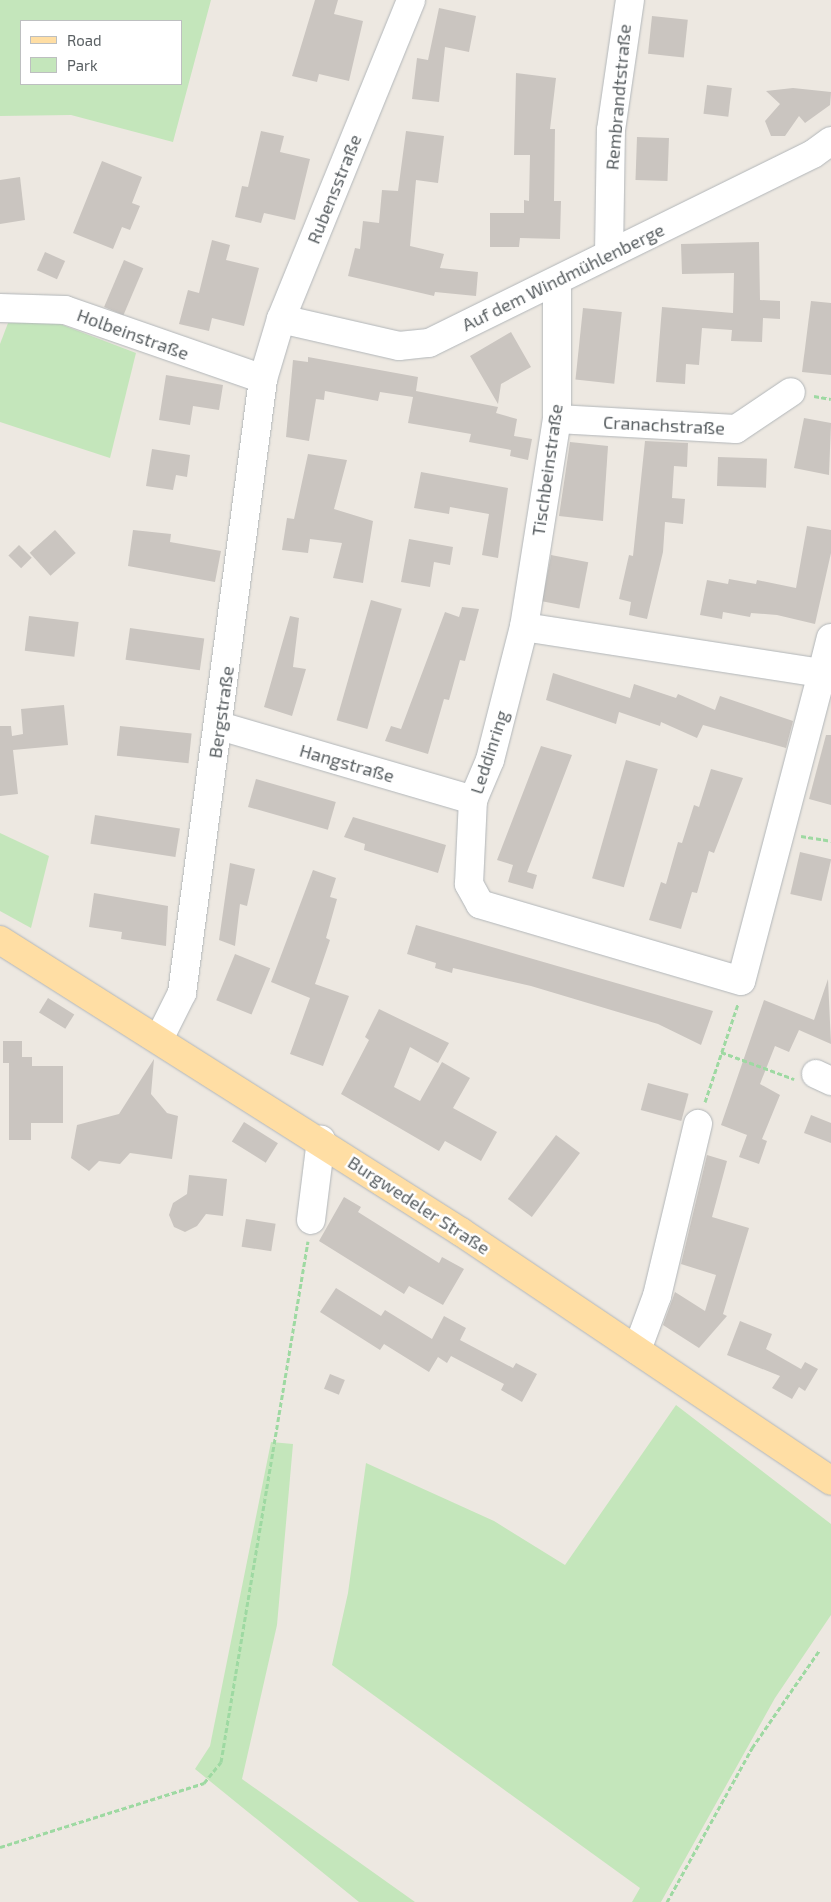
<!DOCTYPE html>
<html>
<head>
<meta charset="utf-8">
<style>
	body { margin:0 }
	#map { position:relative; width:831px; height:1902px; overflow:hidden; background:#ede8e1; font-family:"Exo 2",sans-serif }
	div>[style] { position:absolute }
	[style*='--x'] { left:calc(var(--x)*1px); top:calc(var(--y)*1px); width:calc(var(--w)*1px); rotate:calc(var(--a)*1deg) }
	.green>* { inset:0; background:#c4e6bb }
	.building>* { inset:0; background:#cac5c0; transform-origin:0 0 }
	.path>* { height:3px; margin-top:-1.5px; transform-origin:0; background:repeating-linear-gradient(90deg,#9ed9a2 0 5px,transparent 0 7.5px) }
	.roads { filter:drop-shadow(0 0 1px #b2b6b9) drop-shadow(0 0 1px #b2b6b9) }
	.minor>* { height:28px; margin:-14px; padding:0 14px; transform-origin:14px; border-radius:14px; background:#fff }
	.major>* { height:28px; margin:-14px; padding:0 14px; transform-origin:14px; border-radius:14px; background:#ffdea4 }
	span { translate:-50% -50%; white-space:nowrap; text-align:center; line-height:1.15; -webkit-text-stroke:5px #fff; paint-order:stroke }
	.street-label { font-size:18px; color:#595f62 }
	.legend { position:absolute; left:20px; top:20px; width:162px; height:65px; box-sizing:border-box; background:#fff; border:1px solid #bdbfc0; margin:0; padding:6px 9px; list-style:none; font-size:15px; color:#595f62 }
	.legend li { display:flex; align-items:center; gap:10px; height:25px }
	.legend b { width:25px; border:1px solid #bdbfc0 }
</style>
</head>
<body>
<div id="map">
	<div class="green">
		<i style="clip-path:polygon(evenodd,0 0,211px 0,173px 142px,71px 115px,0 116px,0 0,21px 21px,181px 21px,181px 84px,21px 84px,21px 21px)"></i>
		<i style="clip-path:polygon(37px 321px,60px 324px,136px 353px,110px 458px,0 422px,0 344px,8px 323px)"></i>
		<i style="clip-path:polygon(0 833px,49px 856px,31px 928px,0 911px)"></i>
		<i style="clip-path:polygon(676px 1405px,831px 1524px,831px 1615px,775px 1698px,661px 1902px,632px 1902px,640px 1888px,332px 1665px,348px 1593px,366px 1463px,494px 1521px,565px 1565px)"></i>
		<i style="clip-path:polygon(271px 1442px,293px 1444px,277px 1625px,242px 1779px,415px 1902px,359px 1902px,195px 1769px,210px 1746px)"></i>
	</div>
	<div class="building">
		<i style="clip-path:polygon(315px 0,338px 0,334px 14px,363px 21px,349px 81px,319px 74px,317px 82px,292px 76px)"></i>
		<i style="clip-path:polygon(439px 8px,476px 16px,469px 52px,445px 47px,439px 102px,412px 99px,417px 58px,428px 60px)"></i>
		<i style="left:652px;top:16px;width:36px;height:38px;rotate:6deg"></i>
		<i style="clip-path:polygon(516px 73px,556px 78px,550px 129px,555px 129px,554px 201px,561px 201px,560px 239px,520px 238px,519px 247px,490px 247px,490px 213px,524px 213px,524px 200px,529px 201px,530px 155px,514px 155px)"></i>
		<i style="left:707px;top:85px;width:25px;height:29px;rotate:7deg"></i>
		<i style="clip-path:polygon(793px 88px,831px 92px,830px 105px,805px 123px,799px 116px,785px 136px,771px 136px,765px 121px,780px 104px,766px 91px)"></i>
		<i style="clip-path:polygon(261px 131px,284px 136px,280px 152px,310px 159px,295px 220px,264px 213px,261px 223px,235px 217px,242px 186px,248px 187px)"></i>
		<i style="clip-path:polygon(406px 131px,444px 136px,438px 183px,416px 180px,410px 246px,444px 254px,440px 268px,478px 272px,476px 296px,435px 292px,434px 296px,348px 276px,355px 248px,360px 249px,363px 221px,379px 223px,382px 190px,398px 191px)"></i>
		<i style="left:637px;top:137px;width:32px;height:43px;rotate:2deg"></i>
		<i style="clip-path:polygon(102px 161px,142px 177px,132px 203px,140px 206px,130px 230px,122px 227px,113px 249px,73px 233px)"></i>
		<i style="clip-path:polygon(20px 177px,25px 220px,0 224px,0 180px)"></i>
		<i style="clip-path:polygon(212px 240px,230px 245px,226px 260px,259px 268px,244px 326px,212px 318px,209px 331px,179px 324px,188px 290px,199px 293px)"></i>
		<i style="clip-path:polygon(759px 242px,760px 300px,780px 301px,780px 319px,763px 318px,762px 342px,731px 341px,732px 330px,702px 328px,699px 365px,686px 364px,685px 384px,656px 382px,662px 307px,733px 313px,734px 273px,682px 274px,681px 244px)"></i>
		<i style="left:45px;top:252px;width:22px;height:20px;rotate:24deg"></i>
		<i style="left:124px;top:260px;width:21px;height:51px;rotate:23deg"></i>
		<i style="clip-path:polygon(811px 301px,831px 303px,831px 375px,802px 372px)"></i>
		<i style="left:583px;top:308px;width:39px;height:72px;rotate:6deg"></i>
		<i style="clip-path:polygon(511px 332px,531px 367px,501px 384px,498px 404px,470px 356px)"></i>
		<i style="clip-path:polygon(308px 357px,418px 377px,416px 391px,498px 407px,496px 413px,517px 419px,514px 436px,532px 439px,528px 460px,510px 456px,511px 450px,469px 442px,471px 434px,408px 423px,413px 397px,380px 392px,378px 401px,325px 391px,324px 400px,316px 399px,309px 441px,286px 437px,293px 360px,308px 362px)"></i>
		<i style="clip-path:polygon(166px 375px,223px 385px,219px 410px,193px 406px,190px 425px,159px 420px)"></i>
		<i style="clip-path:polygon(804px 418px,831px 423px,829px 475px,794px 468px)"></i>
		<i style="clip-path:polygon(645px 441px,688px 443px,687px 467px,674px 466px,672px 498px,685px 499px,683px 524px,665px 522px,663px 552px,647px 619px,629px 615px,631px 602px,619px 599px,629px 555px,633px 556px)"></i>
		<i style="clip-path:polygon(570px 442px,608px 446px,603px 521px,559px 516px)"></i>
		<i style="clip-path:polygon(152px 449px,190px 455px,187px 477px,176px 475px,173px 490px,146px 486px)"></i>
		<i style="clip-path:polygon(308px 454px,347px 460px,334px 509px,373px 521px,363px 583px,333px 578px,342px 543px,310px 539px,308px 553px,282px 550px,287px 518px,294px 519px)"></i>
		<i style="left:718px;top:457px;width:49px;height:29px;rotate:2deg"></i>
		<i style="clip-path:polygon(421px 472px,508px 488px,498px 558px,482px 555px,489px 514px,450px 507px,449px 514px,414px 508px)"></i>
		<i style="clip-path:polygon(807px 526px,831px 530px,831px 553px,815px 624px,777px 615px,751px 613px,750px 617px,723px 612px,722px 619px,700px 615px,707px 580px,728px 584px,729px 579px,756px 584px,757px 580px,796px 588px)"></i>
		<i style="left:55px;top:530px;width:31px;height:34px;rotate:48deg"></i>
		<i style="clip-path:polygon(133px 530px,171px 534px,170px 542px,221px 551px,215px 582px,128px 566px)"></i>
		<i style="clip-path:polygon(409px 539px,453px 547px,450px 565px,434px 562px,430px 587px,401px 582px)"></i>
		<i style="left:19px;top:545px;width:18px;height:15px;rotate:45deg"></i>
		<i style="left:551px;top:555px;width:38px;height:47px;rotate:11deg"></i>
		<i style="left:371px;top:600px;width:32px;height:125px;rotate:16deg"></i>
		<i style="clip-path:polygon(462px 607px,479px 609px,465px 661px,460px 660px,449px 700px,444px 699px,428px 754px,385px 741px,391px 726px,401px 729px,445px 612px,459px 617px)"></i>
		<i style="left:29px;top:616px;width:50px;height:35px;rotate:7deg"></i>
		<i style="clip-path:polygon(290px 616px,299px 618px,293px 667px,306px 669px,292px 716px,264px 707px)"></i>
		<i style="left:130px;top:628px;width:75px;height:32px;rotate:8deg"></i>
		<i style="clip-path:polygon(553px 673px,630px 698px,634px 684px,676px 698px,678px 694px,715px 710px,720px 696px,793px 721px,786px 748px,703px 725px,697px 738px,661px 722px,660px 726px,619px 712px,616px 724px,546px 700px)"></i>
		<i style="clip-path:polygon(64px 705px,68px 745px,13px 750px,18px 794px,0 796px,0 726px,11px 726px,12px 736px,23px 734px,21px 709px)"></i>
		<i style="left:120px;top:726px;width:72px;height:30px;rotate:6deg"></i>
		<i style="clip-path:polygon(826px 735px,831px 735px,831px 805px,809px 799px)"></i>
		<i style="clip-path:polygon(541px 746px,572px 755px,527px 872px,537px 875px,533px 889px,508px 882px,513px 865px,497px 860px)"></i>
		<i style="left:626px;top:760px;width:33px;height:123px;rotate:16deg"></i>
		<i style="clip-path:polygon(711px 769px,743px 778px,714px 853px,709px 851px,697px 893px,692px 892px,681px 929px,649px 920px,661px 882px,666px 884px,678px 842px,682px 843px,694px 805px,699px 807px)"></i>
		<i style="left:256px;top:779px;width:83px;height:29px;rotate:16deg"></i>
		<i style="left:95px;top:815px;width:86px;height:29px;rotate:9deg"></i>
		<i style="clip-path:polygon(353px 817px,446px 845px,438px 873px,364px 850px,365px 844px,344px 837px)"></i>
		<i style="left:800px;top:852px;width:32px;height:43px;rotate:13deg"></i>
		<i style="clip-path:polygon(230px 863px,255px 869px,247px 906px,240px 904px,235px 946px,219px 940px)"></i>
		<i style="clip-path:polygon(313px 870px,336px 878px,330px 897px,337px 899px,326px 938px,330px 940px,315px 984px,349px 996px,323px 1066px,290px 1054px,310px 998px,271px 982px)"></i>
		<i style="clip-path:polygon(94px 893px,168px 906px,166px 946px,121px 939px,122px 932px,89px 927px)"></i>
		<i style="clip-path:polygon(416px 925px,713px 1011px,701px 1045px,658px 1024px,531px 986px,453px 968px,452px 973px,435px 968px,436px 963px,407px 954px)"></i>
		<i style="left:235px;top:954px;width:38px;height:50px;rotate:22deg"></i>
		<i style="clip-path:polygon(828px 979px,831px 1044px,799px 1030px,789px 1052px,775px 1046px,760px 1084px,780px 1095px,762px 1139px,767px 1141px,759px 1164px,739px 1157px,747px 1135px,721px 1125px,764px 1000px,814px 1020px)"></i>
		<i style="left:48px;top:998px;width:31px;height:17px;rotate:32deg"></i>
		<i style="clip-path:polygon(379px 1009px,449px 1043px,438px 1063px,410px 1047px,394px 1087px,420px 1101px,442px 1062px,470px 1078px,453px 1108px,497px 1132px,481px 1161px,445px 1141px,439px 1151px,341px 1094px,369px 1040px,365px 1037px)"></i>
		<i style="clip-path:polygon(3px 1041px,22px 1041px,22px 1057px,32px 1057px,32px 1066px,63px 1066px,63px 1123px,31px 1123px,31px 1140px,9px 1140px,9px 1063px,3px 1063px)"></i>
		<i style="clip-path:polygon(154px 1059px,151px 1094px,167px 1113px,178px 1116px,172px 1159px,130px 1153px,120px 1164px,99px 1161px,89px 1171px,71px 1158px,77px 1125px,119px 1114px)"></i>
		<i style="left:648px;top:1083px;width:42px;height:28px;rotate:15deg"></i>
		<i style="clip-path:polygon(811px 1115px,831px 1123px,831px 1143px,804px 1133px)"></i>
		<i style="left:244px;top:1122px;width:40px;height:23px;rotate:32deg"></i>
		<i style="left:556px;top:1135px;width:30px;height:80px;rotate:37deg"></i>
		<i style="clip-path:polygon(707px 1155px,727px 1161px,712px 1217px,749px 1228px,723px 1314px,727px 1316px,699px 1348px,663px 1325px,675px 1292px,705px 1311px,716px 1275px,681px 1264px)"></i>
		<i style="clip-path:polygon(189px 1175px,227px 1179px,223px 1216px,206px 1214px,197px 1226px,185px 1232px,174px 1227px,169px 1215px,173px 1203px,187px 1194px)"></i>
		<i style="clip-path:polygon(344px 1197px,361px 1207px,358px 1212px,439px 1263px,442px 1257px,464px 1269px,443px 1305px,409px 1286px,404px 1294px,319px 1241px)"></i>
		<i style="left:246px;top:1219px;width:30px;height:28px;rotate:9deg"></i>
		<i style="clip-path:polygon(336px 1288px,381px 1316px,385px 1310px,432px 1339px,444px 1316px,466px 1328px,460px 1340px,513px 1368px,516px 1363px,537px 1374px,522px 1402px,501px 1390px,504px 1384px,451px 1356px,447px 1363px,438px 1357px,429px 1372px,384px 1344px,380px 1350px,320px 1312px)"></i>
		<i style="clip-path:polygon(740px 1321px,772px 1334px,766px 1349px,801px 1369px,805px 1362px,818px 1369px,805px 1391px,799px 1387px,792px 1399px,772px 1388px,780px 1376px,727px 1355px)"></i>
		<i style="left:330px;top:1374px;width:16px;height:16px;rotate:22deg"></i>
	</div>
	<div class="path">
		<i style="--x:814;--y:396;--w:17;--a:10"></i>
		<i style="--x:801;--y:836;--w:30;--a:9"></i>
		<i style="--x:721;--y:1052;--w:78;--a:20.3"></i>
		<i style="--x:705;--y:1102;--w:103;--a:-71.4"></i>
		<i style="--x:0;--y:1847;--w:214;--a:-17.4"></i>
		<i style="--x:204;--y:1783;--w:27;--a:-51"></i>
		<i style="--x:221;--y:1762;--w:528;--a:-80.52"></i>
		<i style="--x:667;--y:1902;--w:176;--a:-61.1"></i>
		<i style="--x:752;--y:1748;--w:118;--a:-55.4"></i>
	</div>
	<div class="roads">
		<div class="minor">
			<i style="--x:609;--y:254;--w:124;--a:-89.1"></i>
			<i style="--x:611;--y:130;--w:131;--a:-81.7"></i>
			<i style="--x:0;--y:308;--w:65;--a:1.8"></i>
			<i style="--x:65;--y:310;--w:210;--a:19.2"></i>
			<i style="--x:281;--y:319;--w:121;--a:12.9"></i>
			<i style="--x:399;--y:346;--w:30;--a:-6"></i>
			<i style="--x:429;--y:343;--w:428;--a:-26.2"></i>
			<i style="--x:813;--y:154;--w:22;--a:-36"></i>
			<i style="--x:557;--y:419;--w:179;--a:3.2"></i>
			<i style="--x:736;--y:429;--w:66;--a:-33.9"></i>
			<i style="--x:524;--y:627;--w:302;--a:8.8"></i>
			<i style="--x:822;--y:673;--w:318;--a:104.7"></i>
			<i style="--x:741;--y:981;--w:272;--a:-163.6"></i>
			<i style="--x:480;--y:904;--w:23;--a:-119"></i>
			<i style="--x:469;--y:884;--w:84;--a:-87.3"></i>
			<i style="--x:473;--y:800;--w:43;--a:-67"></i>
			<i style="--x:490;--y:760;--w:137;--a:-75.7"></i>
			<i style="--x:524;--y:627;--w:211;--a:-81"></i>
			<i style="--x:557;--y:419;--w:137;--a:-90"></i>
			<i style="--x:822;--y:673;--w:36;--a:-76"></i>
			<i style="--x:220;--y:726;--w:264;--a:16.3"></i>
			<i style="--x:159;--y:1039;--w:51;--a:-63.4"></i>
			<i style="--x:182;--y:993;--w:619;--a:-82.48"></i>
			<i style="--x:263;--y:379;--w:63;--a:-73.3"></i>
			<i style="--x:281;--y:319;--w:344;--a:-67.8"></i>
			<i style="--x:816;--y:1074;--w:17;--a:25"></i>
			<i style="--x:311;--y:1220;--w:81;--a:-82.9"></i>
			<i style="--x:637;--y:1350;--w:58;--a:-69.7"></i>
			<i style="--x:657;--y:1296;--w:177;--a:-76.6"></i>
		</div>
		<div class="major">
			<i style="--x:0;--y:940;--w:546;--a:32.35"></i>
			<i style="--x:461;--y:1232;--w:446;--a:33.9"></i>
		</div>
	</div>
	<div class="street-label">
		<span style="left:618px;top:97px;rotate:-85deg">Rembrandtstraße</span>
		<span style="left:334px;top:189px;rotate:-68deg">Rubensstraße</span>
		<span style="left:563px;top:277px;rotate:-26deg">Auf dem Windmühlenberge</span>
		<span style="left:133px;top:334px;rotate:20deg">Holbeinstraße</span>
		<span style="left:664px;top:425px;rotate:3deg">Cranachstraße</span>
		<span style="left:547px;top:470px;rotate:-82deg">Tischbeinstraße</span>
		<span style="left:221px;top:712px;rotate:-82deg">Bergstraße</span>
		<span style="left:489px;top:752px;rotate:-72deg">Leddinring</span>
		<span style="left:347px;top:763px;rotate:16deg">Hangstraße</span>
		<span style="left:419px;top:1205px;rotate:33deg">Burgwedeler Straße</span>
	</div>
	<ul class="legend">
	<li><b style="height:6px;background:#ffdea4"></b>Road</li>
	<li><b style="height:14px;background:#c4e6bb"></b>Park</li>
	</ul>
</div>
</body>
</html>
